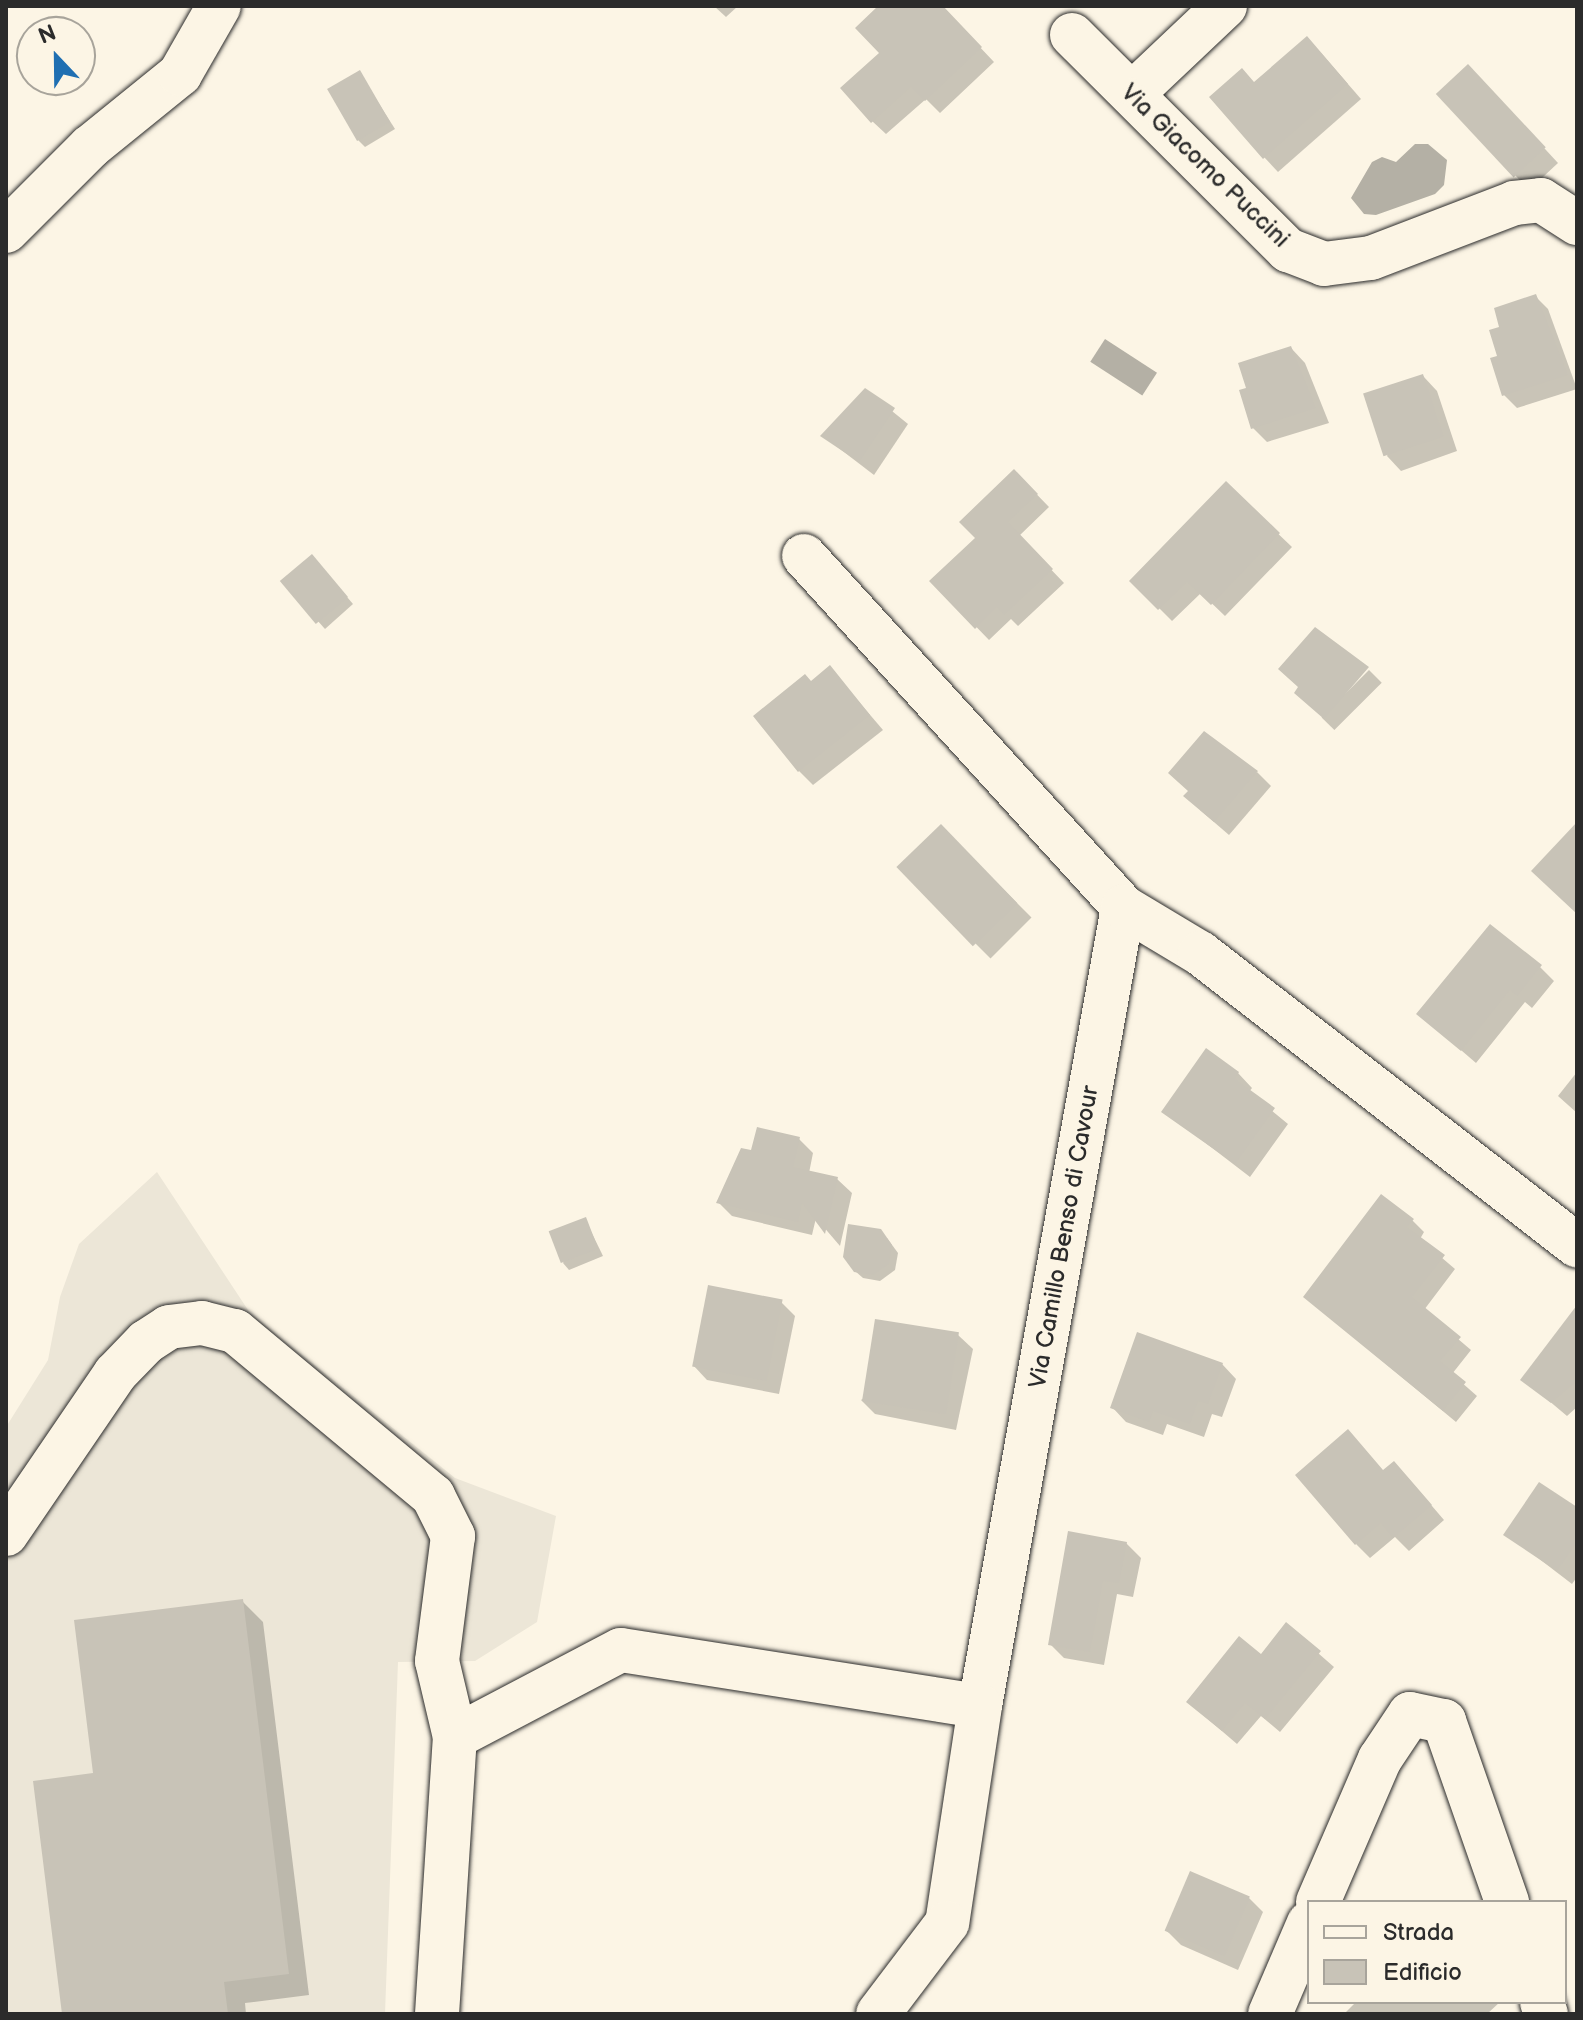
<!DOCTYPE html>
<html>
<head>
<meta charset="utf-8">
<style>
	body { margin:0 }
	#map { position:relative; width:1583px; height:2020px; overflow:hidden; background:#fcf5e5; font-family:"Balsamiq Sans",sans-serif }
	div>[style] { position:absolute }
	[style*='--x'] { left:calc(var(--x)*1px); top:calc(var(--y)*1px); width:calc(var(--w)*1px); rotate:calc(var(--a)*1deg) }
	.built>* { inset:0; background:#ece6d7 }
	.water>* { inset:0; background:#b4b0a5; transform-origin:0 0 }
	.shadow>* { inset:0; background:#0003; transform-origin:0 0 }
	.building>* { inset:0; background:#c8c3b7; transform-origin:0 0 }
	.roads { filter:drop-shadow(0 0 2px #2b2b2b) drop-shadow(0 0 2px #2b2b2b) }
	.minor>* { height:44px; margin:-22px; padding:0 22px; transform-origin:22px; border-radius:22px; background:#fcf5e5 }
	span { translate:-50% -50%; white-space:nowrap; text-align:center; line-height:1.15; -webkit-text-stroke:8px #fcf5e5; paint-order:stroke }
	.street-label { font-size:24px; color:#2b2b2b }
	.frame { position:absolute; inset:0; border:8px solid #2b2b2b; pointer-events:none }
	.legend { position:absolute; left:1307px; top:1900px; width:260px; height:104px; box-sizing:border-box; background:#fcf5e5; border:2px solid #a8a49b; margin:0; padding:10px 14px; list-style:none; font-size:24px; color:#2b2b2b }
	.legend li { display:flex; align-items:center; gap:16px; height:40px }
	.legend b { width:40px; border:2px solid #a8a49b }
	.north { position:absolute; left:16px; top:16px; width:80px; height:80px; box-sizing:border-box; background:#fcf5e5; border:2px solid #a8a49b; border-radius:50%; rotate:338deg; font-size:22px; font-weight:700; line-height:32px; text-align:center; color:#2b2b2b }
	.north::after { content:''; display:block; margin:auto; width:28px; height:36px; background:#1f6fb2; clip-path:polygon(50% 0,100% 100%,50% 72%,0 100%) }
</style>
</head>
<body>
<div id="map">
	<div class="built">
		<i style="clip-path:polygon(157px 1172px,250px 1313px,455px 1478px,556px 1516px,537px 1622px,475px 1661px,398px 1662px,385px 2014px,6px 2014px,6px 1427px,48px 1360px,60px 1297px,79px 1244px)"></i>
	</div>
	<div class="water">
		<i style="clip-path:polygon(1415px 144px,1428px 144px,1447px 160px,1444px 185px,1435px 194px,1376px 215px,1364px 214px,1351px 198px,1372px 162px,1382px 157px,1396px 162px)"></i>
		<i style="left:1105px;top:339px;width:62px;height:27px;rotate:33deg"></i>
	</div>
	<div class="shadow">
		<i style="clip-path:polygon(714px 6px,738px 6px,726px 17px)"></i>
		<i style="clip-path:polygon(881px 6px,941px 6px,994px 62px,940px 113px,926px 99px,886px 134px,872px 121px,882px 53px)"></i>
		<i style="clip-path:polygon(1321px 53px,1361px 99px,1278px 172px,1264px 157px,1255px 84px)"></i>
		<i style="clip-path:polygon(359px 72px,395px 129px,365px 147px,358px 140px)"></i>
		<i style="clip-path:polygon(1482px 81px,1558px 163px,1529px 190px,1439px 94px)"></i>
		<i style="clip-path:polygon(1535px 296px,1548px 309px,1577px 389px,1517px 408px,1504px 395px,1502px 328px)"></i>
		<i style="clip-path:polygon(1291px 348px,1305px 363px,1329px 423px,1267px 442px,1253px 428px,1249px 390px)"></i>
		<i style="clip-path:polygon(1423px 376px,1437px 391px,1457px 451px,1401px 471px,1387px 456px)"></i>
		<i style="clip-path:polygon(866px 390px,908px 424px,874px 475px,823px 436px)"></i>
		<i style="clip-path:polygon(1014px 471px,1049px 507px,1019px 536px,1064px 583px,1018px 626px,1011px 619px,989px 640px,932px 581px,978px 538px)"></i>
		<i style="clip-path:polygon(1226px 484px,1292px 547px,1225px 616px,1201px 593px,1172px 621px,1132px 581px)"></i>
		<i style="clip-path:polygon(319px 564px,353px 604px,325px 629px,283px 582px)"></i>
		<i style="clip-path:polygon(830px 668px,883px 730px,813px 785px,799px 771px,811px 683px)"></i>
		<i style="left:1369px;top:670px;width:18px;height:67px;rotate:45deg"></i>
		<i style="clip-path:polygon(1257px 772px,1271px 786px,1229px 835px,1200px 810px)"></i>
		<i style="left:941px;top:827px;width:128px;height:58px;rotate:45deg"></i>
		<i style="clip-path:polygon(1540px 967px,1554px 981px,1532px 1008px,1525px 1002px,1476px 1063px,1419px 1014px)"></i>
		<i style="clip-path:polygon(1577px 1072px,1577px 1113px,1558px 1096px)"></i>
		<i style="clip-path:polygon(1238px 1073px,1252px 1088px,1249px 1092px,1288px 1124px,1250px 1177px,1164px 1111px)"></i>
		<i style="clip-path:polygon(799px 1139px,813px 1153px,809px 1173px,837px 1179px,852px 1193px,840px 1246px,816px 1218px,812px 1235px,732px 1216px,718px 1202px,752px 1153px)"></i>
		<i style="clip-path:polygon(585px 1219px,603px 1256px,569px 1270px,563px 1263px)"></i>
		<i style="clip-path:polygon(1412px 1220px,1424px 1232px,1420px 1239px,1455px 1269px,1424px 1310px,1471px 1350px,1452px 1374px,1477px 1396px,1456px 1422px,1305px 1297px)"></i>
		<i style="clip-path:polygon(887px 1238px,898px 1253px,895px 1270px,880px 1281px,863px 1278px,855px 1271px)"></i>
		<i style="clip-path:polygon(781px 1302px,795px 1316px,779px 1394px,707px 1380px,693px 1365px)"></i>
		<i style="clip-path:polygon(1577px 1328px,1577px 1407px,1567px 1416px,1523px 1379px)"></i>
		<i style="clip-path:polygon(958px 1335px,973px 1349px,956px 1430px,875px 1414px,861px 1400px)"></i>
		<i style="clip-path:polygon(1222px 1364px,1236px 1379px,1222px 1417px,1212px 1414px,1204px 1437px,1167px 1424px,1163px 1435px,1126px 1422px,1112px 1407px)"></i>
		<i style="clip-path:polygon(1385px 1472px,1408px 1478px,1444px 1520px,1409px 1551px,1395px 1537px,1370px 1558px,1356px 1544px)"></i>
		<i style="clip-path:polygon(1577px 1509px,1577px 1577px,1572px 1584px,1512px 1538px)"></i>
		<i style="clip-path:polygon(1126px 1543px,1141px 1558px,1133px 1597px,1117px 1594px,1104px 1665px,1064px 1658px,1050px 1644px)"></i>
		<i style="clip-path:polygon(242px 1601px,263px 1622px,309px 1995px,245px 2003px,246px 2014px,64px 2014px,95px 1775px)"></i>
		<i style="clip-path:polygon(1286px 1625px,1334px 1667px,1280px 1732px,1261px 1716px,1237px 1744px,1188px 1702px,1261px 1657px)"></i>
		<i style="clip-path:polygon(1249px 1898px,1263px 1912px,1238px 1970px,1181px 1945px,1167px 1931px)"></i>
		<i style="clip-path:polygon(1356px 2002px,1500px 2002px,1487px 2014px,1344px 2014px)"></i>
	</div>
	<div class="building">
		<i style="clip-path:polygon(878px 6px,943px 6px,982px 47px,925px 101px,911px 87px,871px 123px,840px 88px,879px 53px,855px 28px)"></i>
		<i style="clip-path:polygon(1307px 36px,1348px 84px,1263px 159px,1209px 97px,1242px 68px,1254px 82px)"></i>
		<i style="left:1468px;top:64px;width:114px;height:44px;rotate:47deg"></i>
		<i style="left:360px;top:70px;width:60px;height:38px;rotate:60deg"></i>
		<i style="clip-path:polygon(1536px 294px,1568px 375px,1502px 396px,1490px 358px,1497px 356px,1489px 330px,1499px 327px,1494px 308px)"></i>
		<i style="clip-path:polygon(1291px 346px,1316px 408px,1251px 429px,1239px 390px,1246px 388px,1238px 363px)"></i>
		<i style="left:1423px;top:374px;width:66px;height:63px;rotate:72deg"></i>
		<i style="clip-path:polygon(865px 388px,895px 408px,859px 462px,820px 436px)"></i>
		<i style="clip-path:polygon(1014px 469px,1038px 494px,1008px 522px,1053px 569px,1004px 615px,997px 607px,975px 629px,929px 581px,975px 538px,959px 522px)"></i>
		<i style="clip-path:polygon(1226px 481px,1280px 533px,1211px 605px,1187px 582px,1158px 610px,1129px 581px)"></i>
		<i style="left:312px;top:554px;width:56px;height:42px;rotate:50deg"></i>
		<i style="clip-path:polygon(1315px 627px,1369px 667px,1324px 719px,1294px 693px,1298px 687px,1278px 669px)"></i>
		<i style="clip-path:polygon(830px 665px,870px 715px,798px 772px,753px 716px,805px 674px,811px 681px)"></i>
		<i style="clip-path:polygon(1204px 731px,1258px 771px,1214px 822px,1183px 796px,1188px 791px,1168px 773px)"></i>
		<i style="clip-path:polygon(1577px 822px,1577px 914px,1531px 871px)"></i>
		<i style="left:941px;top:824px;width:110px;height:62px;rotate:46deg"></i>
		<i style="clip-path:polygon(1490px 924px,1542px 965px,1517px 996px,1510px 990px,1461px 1051px,1416px 1014px)"></i>
		<i style="clip-path:polygon(1206px 1048px,1239px 1072px,1235px 1079px,1275px 1108px,1235px 1164px,1161px 1112px)"></i>
		<i style="clip-path:polygon(757px 1127px,800px 1137px,793px 1167px,838px 1177px,825px 1234px,802px 1203px,798px 1222px,716px 1203px,741px 1148px,751px 1150px)"></i>
		<i style="clip-path:polygon(1381px 1194px,1414px 1219px,1407px 1227px,1445px 1255px,1412px 1297px,1461px 1337px,1440px 1361px,1466px 1382px,1443px 1411px,1303px 1297px)"></i>
		<i style="left:586px;top:1217px;width:34px;height:40px;rotate:69deg"></i>
		<i style="clip-path:polygon(848px 1224px,881px 1229px,892px 1245px,889px 1264px,873px 1275px,854px 1272px,843px 1257px)"></i>
		<i style="left:708px;top:1285px;width:76px;height:83px;rotate:11deg"></i>
		<i style="clip-path:polygon(1577px 1305px,1577px 1381px,1551px 1403px,1520px 1380px)"></i>
		<i style="left:875px;top:1319px;width:85px;height:83px;rotate:9deg"></i>
		<i style="clip-path:polygon(1137px 1332px,1223px 1363px,1208px 1404px,1198px 1401px,1190px 1424px,1153px 1411px,1149px 1422px,1110px 1408px)"></i>
		<i style="clip-path:polygon(1348px 1429px,1383px 1470px,1394px 1461px,1432px 1505px,1393px 1538px,1381px 1523px,1355px 1545px,1295px 1475px)"></i>
		<i style="clip-path:polygon(1539px 1482px,1577px 1507px,1577px 1542px,1557px 1571px,1503px 1535px)"></i>
		<i style="clip-path:polygon(1068px 1531px,1127px 1542px,1119px 1583px,1103px 1581px,1090px 1652px,1048px 1645px)"></i>
		<i style="clip-path:polygon(243px 1599px,289px 1974px,224px 1982px,228px 2014px,62px 2014px,33px 1781px,93px 1773px,74px 1620px)"></i>
		<i style="clip-path:polygon(1286px 1622px,1321px 1651px,1265px 1719px,1245px 1703px,1222px 1731px,1186px 1702px,1239px 1636px,1261px 1654px)"></i>
		<i style="left:1190px;top:1871px;width:65px;height:65px;rotate:23deg"></i>
	</div>
	<div class="roads">
		<div class="minor">
			<i style="--x:1072;--y:35;--w:305;--a:44.9"></i>
			<i style="--x:1288;--y:250;--w:39;--a:21"></i>
			<i style="--x:1324;--y:264;--w:47;--a:-7.3"></i>
			<i style="--x:1371;--y:258;--w:153;--a:-21"></i>
			<i style="--x:1514;--y:203;--w:27;--a:-6"></i>
			<i style="--x:1541;--y:200;--w:43;--a:32.6"></i>
			<i style="--x:1132;--y:94;--w:128;--a:-43.4"></i>
			<i style="--x:6;--y:231;--w:119;--a:-45"></i>
			<i style="--x:90;--y:147;--w:116;--a:-39"></i>
			<i style="--x:180;--y:74;--w:78;--a:-60.2"></i>
			<i style="--x:804;--y:556;--w:474;--a:47.7"></i>
			<i style="--x:1123;--y:907;--w:812;--a:100.15"></i>
			<i style="--x:980;--y:1706;--w:219;--a:98.6"></i>
			<i style="--x:947;--y:1923;--w:114;--a:127.2"></i>
			<i style="--x:1123;--y:907;--w:90;--a:30.9"></i>
			<i style="--x:1200;--y:953;--w:477;--a:37.8"></i>
			<i style="--x:6;--y:1534;--w:194;--a:-55.7"></i>
			<i style="--x:115;--y:1374;--w:45;--a:-45.9"></i>
			<i style="--x:146;--y:1342;--w:27;--a:-33"></i>
			<i style="--x:169;--y:1327;--w:33;--a:-7"></i>
			<i style="--x:202;--y:1323;--w:34;--a:14"></i>
			<i style="--x:235;--y:1331;--w:258;--a:39.8"></i>
			<i style="--x:433;--y:1496;--w:45;--a:63.4"></i>
			<i style="--x:453;--y:1536;--w:126;--a:97.3"></i>
			<i style="--x:437;--y:1661;--w:78;--a:76.7"></i>
			<i style="--x:1318;--y:1902;--w:156;--a:-66.6"></i>
			<i style="--x:1380;--y:1759;--w:54;--a:-56.3"></i>
			<i style="--x:1410;--y:1714;--w:35;--a:12"></i>
			<i style="--x:1444;--y:1721;--w:192;--a:70.8"></i>
			<i style="--x:1542;--y:2002;--w:13;--a:72"></i>
			<i style="--x:437;--y:2014;--w:278;--a:-86.3"></i>
			<i style="--x:455;--y:1737;--w:187;--a:-27.7"></i>
			<i style="--x:621;--y:1650;--w:363;--a:8.9"></i>
			<i style="--x:1270;--y:2014;--w:99;--a:-66.8"></i>
		</div>
	</div>
	<div class="street-label">
		<span style="left:1205px;top:166px;rotate:44deg">Via Giacomo Puccini</span>
		<span style="left:1064px;top:1237px;rotate:-80deg">Via Camillo Benso di Cavour</span>
	</div>
	<div class="frame"></div>
	<ul class="legend">
	<li><b style="height:10px;background:#fcf5e5"></b>Strada</li>
	<li><b style="height:22px;background:#c8c3b7"></b>Edificio</li>
	</ul>
	<div class="north">N</div>
</div>
</body>
</html>
